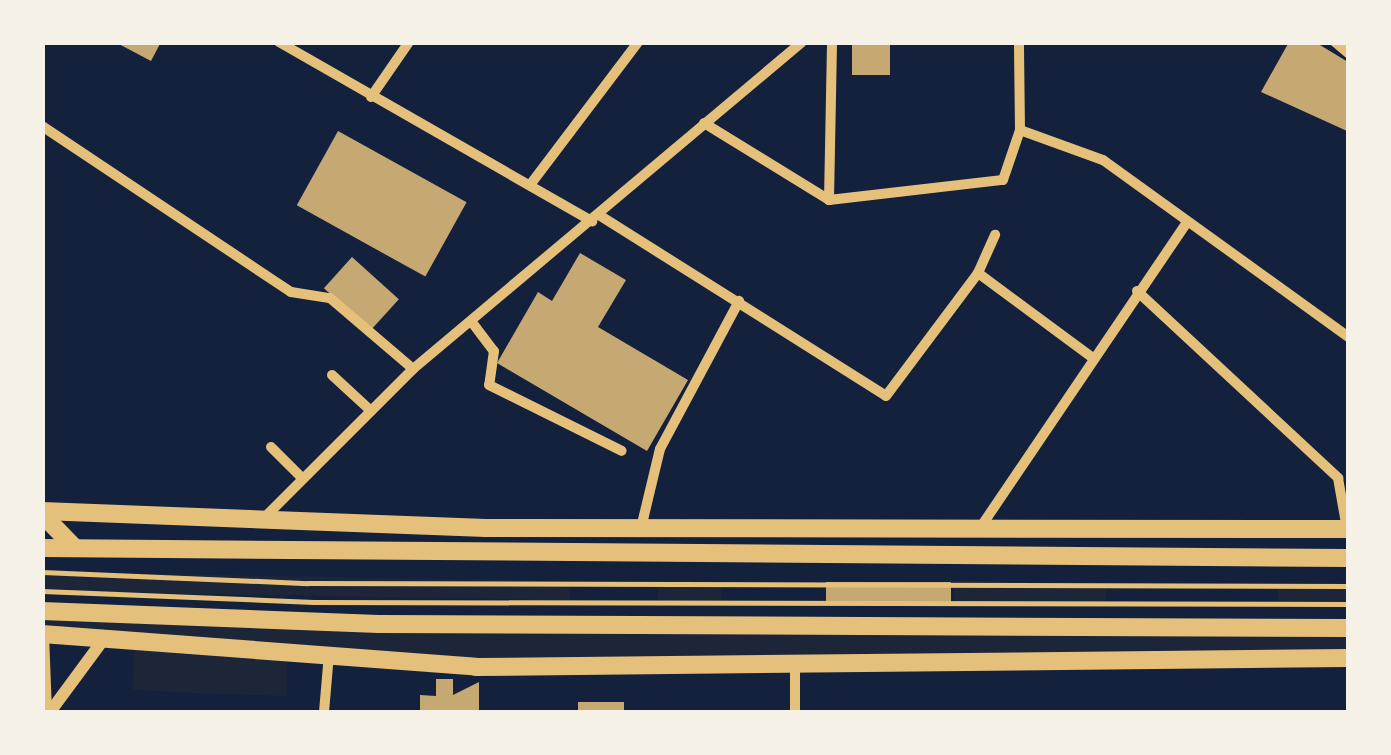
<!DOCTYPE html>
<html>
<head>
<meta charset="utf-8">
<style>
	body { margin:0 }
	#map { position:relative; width:1391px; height:755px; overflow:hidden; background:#14213d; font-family:"Sofia Sans Condensed",sans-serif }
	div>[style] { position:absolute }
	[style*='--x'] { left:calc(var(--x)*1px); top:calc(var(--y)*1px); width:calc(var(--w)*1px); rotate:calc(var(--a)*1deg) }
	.green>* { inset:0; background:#1d2539; transform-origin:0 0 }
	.building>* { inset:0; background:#c6a872; transform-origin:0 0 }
	.service>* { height:5px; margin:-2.5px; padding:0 2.5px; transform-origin:2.5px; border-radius:2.5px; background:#e5c07b }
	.minor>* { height:10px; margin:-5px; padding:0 5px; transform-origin:5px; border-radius:5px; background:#e5c07b }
	.tertiary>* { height:12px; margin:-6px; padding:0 6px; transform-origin:6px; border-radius:6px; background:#e5c07b }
	.primary>* { height:18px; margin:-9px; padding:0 9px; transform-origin:9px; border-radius:9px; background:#e5c07b }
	span { translate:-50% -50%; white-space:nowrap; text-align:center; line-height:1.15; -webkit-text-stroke:10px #f6f1e7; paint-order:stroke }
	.frame { position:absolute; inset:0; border:45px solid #f6f1e7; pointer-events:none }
</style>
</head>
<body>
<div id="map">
	<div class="green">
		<i style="left:42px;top:572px;width:528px;height:19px;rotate:1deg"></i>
		<i style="clip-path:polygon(953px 580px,1105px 585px,1107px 604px,955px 607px)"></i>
		<i style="left:721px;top:582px;width:22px;height:63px;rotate:90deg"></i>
		<i style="left:1278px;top:586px;width:70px;height:17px"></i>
		<i style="clip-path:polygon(42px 610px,1348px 628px,1348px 656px,476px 667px,287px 652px,287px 696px,216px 694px,133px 690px,134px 642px,43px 634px)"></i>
	</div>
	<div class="building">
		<i style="clip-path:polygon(115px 42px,161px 42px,151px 61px)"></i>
		<i style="left:852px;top:42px;width:38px;height:33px"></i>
		<i style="clip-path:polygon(1289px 42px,1315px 42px,1348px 62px,1347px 131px,1261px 92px)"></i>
		<i style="left:338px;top:131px;width:147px;height:85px;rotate:29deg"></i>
		<i style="clip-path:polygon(580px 253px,626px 280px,598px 327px,688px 380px,647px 451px,497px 363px,538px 292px,552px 301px)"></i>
		<i style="left:352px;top:257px;width:63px;height:42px;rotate:42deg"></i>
		<i style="left:826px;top:582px;width:125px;height:23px"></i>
		<i style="clip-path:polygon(436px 679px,453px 679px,453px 695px,479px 682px,479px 712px,420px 712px,420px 695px,436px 696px)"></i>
		<i style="left:624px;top:702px;width:10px;height:46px;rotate:90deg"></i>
	</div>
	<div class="service">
		<i style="--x:42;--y:572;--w:266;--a:2.4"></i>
		<i style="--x:308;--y:583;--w:1040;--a:0.17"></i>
		<i style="--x:42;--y:591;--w:272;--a:2.3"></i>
		<i style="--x:314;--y:602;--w:1034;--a:0.11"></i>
	</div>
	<div class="minor">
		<i style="--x:279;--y:42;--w:361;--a:29.8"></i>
		<i style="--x:1335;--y:42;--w:17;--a:40"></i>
		<i style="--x:371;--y:97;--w:67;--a:-55.4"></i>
		<i style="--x:704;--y:123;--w:147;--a:31.6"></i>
		<i style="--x:829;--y:200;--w:175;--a:-6.6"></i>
		<i style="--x:1003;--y:180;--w:53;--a:-71.2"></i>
		<i style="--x:1020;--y:130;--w:88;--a:-90.7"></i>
		<i style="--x:42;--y:126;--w:299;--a:33.7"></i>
		<i style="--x:291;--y:292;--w:39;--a:9"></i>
		<i style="--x:330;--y:298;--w:109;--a:40.5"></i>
		<i style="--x:1020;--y:130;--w:88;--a:19.9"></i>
		<i style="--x:1103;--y:160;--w:302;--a:35.8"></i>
		<i style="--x:530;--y:185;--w:179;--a:-52.9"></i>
		<i style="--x:829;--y:200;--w:158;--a:-88.9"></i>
		<i style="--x:599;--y:215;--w:339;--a:32.2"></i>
		<i style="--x:886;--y:396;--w:154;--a:-53.2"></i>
		<i style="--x:978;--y:273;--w:143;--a:36.5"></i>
		<i style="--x:978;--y:273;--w:42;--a:-65.9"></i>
		<i style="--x:1137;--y:291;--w:275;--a:42.9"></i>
		<i style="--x:1338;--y:478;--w:52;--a:80"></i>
		<i style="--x:471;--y:321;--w:38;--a:53"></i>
		<i style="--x:494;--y:351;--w:34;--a:98"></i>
		<i style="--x:489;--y:385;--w:148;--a:26.4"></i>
		<i style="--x:332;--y:375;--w:53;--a:42.7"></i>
		<i style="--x:271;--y:447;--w:45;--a:45"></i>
		<i style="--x:263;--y:519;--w:212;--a:-45"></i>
		<i style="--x:413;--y:369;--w:508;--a:-40.05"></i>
		<i style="--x:641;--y:528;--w:81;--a:-76.5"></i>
		<i style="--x:660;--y:449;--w:168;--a:-61.9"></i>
		<i style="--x:980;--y:528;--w:367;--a:-55.9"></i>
		<i style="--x:324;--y:712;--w:58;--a:-85.1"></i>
		<i style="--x:795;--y:712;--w:48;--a:-90"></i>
	</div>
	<div class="tertiary">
		<i style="--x:43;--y:634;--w:78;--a:87.8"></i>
		<i style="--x:50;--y:712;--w:89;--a:-53.6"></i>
	</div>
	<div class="primary">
		<i style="--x:42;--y:511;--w:444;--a:2.2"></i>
		<i style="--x:486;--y:528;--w:862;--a:0.07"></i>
		<i style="--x:42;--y:514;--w:47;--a:45.9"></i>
		<i style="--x:42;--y:548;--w:1306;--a:0.44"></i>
		<i style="--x:42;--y:611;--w:337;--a:2.2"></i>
		<i style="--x:379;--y:624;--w:969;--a:0.24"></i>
		<i style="--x:42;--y:634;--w:435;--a:4.3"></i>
		<i style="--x:476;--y:667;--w:872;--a:-0.59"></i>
	</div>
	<div class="frame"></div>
</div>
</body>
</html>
